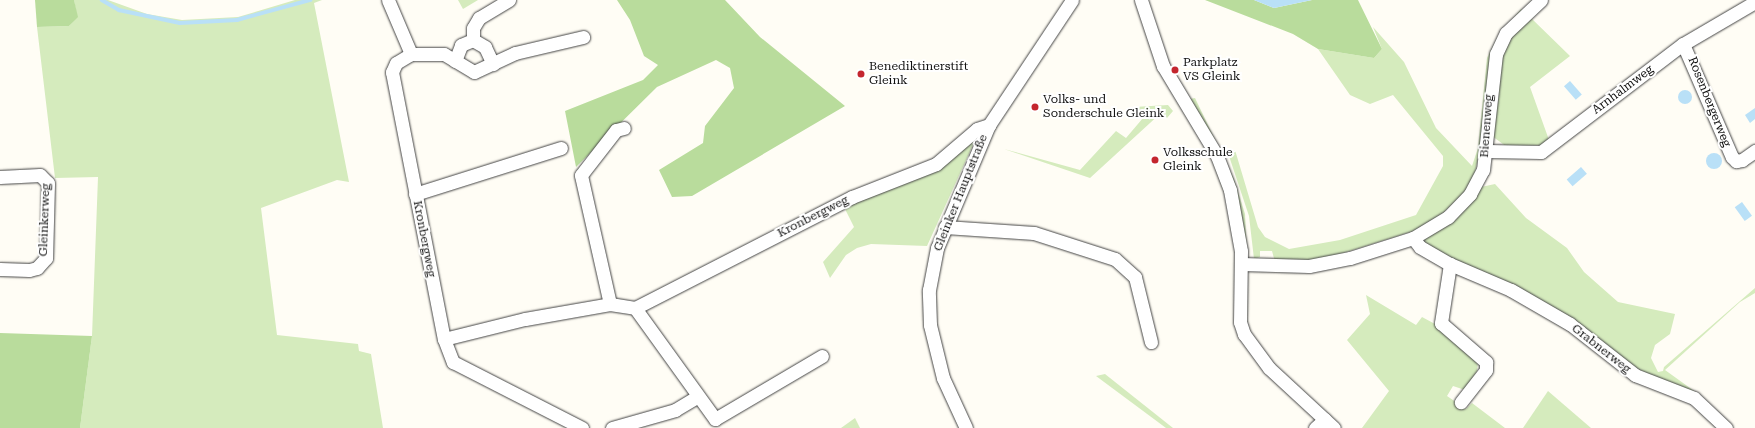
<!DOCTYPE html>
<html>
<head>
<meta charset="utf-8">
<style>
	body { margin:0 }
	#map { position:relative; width:1755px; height:428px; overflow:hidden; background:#fffdf5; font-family:"Roboto Serif",serif }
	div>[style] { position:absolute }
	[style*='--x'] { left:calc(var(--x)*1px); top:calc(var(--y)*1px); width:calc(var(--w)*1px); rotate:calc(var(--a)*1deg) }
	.green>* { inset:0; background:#d5ebbd }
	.forest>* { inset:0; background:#b9dc9c }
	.water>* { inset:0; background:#b9e0f7; transform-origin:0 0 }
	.round { border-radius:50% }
	.stream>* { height:3.5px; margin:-1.75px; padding:0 1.75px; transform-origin:1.75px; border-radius:1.75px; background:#b9e0f7 }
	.roads { filter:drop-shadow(0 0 1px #444) drop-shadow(0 0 1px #444) }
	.minor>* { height:13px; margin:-6.5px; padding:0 6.5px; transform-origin:6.5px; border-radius:6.5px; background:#fff }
	.dots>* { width:11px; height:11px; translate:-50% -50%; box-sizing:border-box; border:2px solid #fff; border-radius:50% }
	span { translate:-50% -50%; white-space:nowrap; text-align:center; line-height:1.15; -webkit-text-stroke:4px #fff; paint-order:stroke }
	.poi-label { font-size:12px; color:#111 }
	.left { translate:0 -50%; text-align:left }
	.street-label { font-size:12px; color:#111 }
</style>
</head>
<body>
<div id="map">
	<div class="green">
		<i style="clip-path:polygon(74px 0,108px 0,147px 14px,182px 20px,238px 17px,295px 0,322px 0,314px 3px,349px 182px,337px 180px,261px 208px,277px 335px,358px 344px,359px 351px,371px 354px,383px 428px,80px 428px,92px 336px,98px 177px,55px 178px,37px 27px,69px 26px,77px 17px)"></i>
		<i style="clip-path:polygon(458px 0,478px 0,463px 9px)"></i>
		<i style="clip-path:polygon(1521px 9px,1523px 11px,1508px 27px,1472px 185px,1440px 216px,1420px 229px,1324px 259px,1275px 262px,1272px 251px,1260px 251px,1260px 257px,1254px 259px,1249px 216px,1228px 153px,1235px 150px,1258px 227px,1265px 237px,1289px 249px,1340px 240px,1416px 215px,1443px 166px,1443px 156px,1393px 95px,1370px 104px,1350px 95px,1318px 49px,1374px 58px,1382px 49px,1373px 27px,1404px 62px,1436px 128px,1472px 166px,1478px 148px,1487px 58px,1497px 38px)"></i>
		<i style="clip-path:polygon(1531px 18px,1570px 56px,1530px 87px,1549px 140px,1543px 145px,1507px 147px,1492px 136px,1494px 73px,1510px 38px)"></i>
		<i style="clip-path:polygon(1195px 98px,1234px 179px,1245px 214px,1247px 253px,1189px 99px)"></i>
		<i style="clip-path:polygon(1168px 105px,1173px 111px,1167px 118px,1162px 112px,1090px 178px,1004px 149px,1080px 170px,1116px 131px,1126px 138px,1143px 118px,1134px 107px)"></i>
		<i style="clip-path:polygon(977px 136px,927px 246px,871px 244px,857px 248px,846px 255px,830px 278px,823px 262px,854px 227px,844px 207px)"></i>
		<i style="clip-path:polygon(1495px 184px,1526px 218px,1567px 248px,1584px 272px,1618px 302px,1675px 314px,1670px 334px,1655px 345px,1651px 358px,1658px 372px,1663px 371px,1664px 367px,1755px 288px,1755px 293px,1740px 302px,1665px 370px,1697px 393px,1646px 378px,1470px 268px,1424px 243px,1425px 238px,1481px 187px)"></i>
		<i style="clip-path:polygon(1366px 295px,1416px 325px,1422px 317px,1435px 324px,1478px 361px,1477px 371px,1465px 390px,1453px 386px,1447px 396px,1466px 409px,1472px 403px,1505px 428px,1362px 428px,1389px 391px,1347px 340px,1370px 314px)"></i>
		<i style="clip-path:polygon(1105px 374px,1173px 428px,1166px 428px,1096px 376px)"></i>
		<i style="clip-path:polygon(1548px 391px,1591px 428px,1523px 428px)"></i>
		<i style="clip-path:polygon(855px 418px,860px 428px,841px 428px)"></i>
	</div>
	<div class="forest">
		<i style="clip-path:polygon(35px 0,74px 0,78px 17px,69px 26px,37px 27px)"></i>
		<i style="clip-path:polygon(617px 0,725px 0,760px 37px,845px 106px,692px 196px,672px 197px,659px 170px,703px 143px,705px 126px,734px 88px,730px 68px,716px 60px,657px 87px,576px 167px,565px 111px,643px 80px,658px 65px,644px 56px,630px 20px)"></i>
		<i style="clip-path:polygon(1205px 0,1254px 0,1274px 8px,1312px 0,1358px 0,1382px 49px,1374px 58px,1318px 49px,1293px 34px)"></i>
		<i style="clip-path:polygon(0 333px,92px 336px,80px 428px,0 428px)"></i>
	</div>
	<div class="water">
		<i style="clip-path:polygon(1254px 0,1312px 0,1274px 8px)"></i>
		<i style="left:1570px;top:81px;width:18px;height:8px;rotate:49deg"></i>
		<i class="round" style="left:1678px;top:90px;width:14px;height:14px"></i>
		<i style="clip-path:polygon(1755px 108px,1755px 119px,1750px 123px,1745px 115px)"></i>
		<i class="round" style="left:1706px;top:153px;width:16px;height:16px"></i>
		<i style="left:1581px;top:167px;width:9px;height:19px;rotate:49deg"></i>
		<i style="left:1742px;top:202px;width:17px;height:9px;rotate:54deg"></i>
	</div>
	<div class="stream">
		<i style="--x:102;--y:0;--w:20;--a:30"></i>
		<i style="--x:119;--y:10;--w:62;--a:12"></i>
		<i style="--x:180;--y:23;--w:57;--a:-3"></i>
		<i style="--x:237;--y:20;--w:76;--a:-15.3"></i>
	</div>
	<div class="roads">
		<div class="minor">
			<i style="--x:388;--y:0;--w:59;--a:66.9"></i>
			<i style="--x:411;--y:54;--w:17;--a:149"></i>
			<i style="--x:396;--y:63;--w:10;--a:114"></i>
			<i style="--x:392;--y:72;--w:272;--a:79"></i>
			<i style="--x:444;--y:339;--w:83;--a:-13.9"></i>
			<i style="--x:525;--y:319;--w:86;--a:-10"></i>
			<i style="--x:610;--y:304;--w:25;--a:9"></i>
			<i style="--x:635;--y:308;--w:244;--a:-27.1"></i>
			<i style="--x:852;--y:197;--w:90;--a:-21.4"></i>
			<i style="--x:936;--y:164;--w:54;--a:-40.5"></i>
			<i style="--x:977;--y:129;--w:13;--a:-18"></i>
			<i style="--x:1141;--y:0;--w:70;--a:71.6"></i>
			<i style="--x:1163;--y:66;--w:105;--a:59"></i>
			<i style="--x:1217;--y:156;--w:36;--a:69"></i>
			<i style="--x:1230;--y:190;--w:62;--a:79.8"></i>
			<i style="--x:1241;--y:251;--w:71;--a:90.8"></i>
			<i style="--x:1240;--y:322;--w:13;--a:72"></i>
			<i style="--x:1244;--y:334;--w:42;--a:53.7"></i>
			<i style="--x:1269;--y:368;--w:88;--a:42.7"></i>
			<i style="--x:473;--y:40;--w:12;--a:-90"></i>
			<i style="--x:473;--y:28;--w:12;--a:-59"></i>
			<i style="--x:479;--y:18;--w:35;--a:-31"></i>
			<i style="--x:1683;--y:44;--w:123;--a:66.6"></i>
			<i style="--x:1732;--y:157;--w:6;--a:45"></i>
			<i style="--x:1736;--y:161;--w:6;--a:-9"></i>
			<i style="--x:1742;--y:160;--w:16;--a:-35"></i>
			<i style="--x:411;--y:54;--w:33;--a:0"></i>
			<i style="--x:444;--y:54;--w:35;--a:31"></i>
			<i style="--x:474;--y:72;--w:45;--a:-24.9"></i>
			<i style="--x:515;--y:53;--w:70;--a:-13.2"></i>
			<i style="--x:455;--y:61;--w:17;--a:-69"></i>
			<i style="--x:461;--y:45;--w:13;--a:-23"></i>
			<i style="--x:473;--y:40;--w:14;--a:30"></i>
			<i style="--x:485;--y:47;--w:19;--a:65"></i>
			<i style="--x:1487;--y:151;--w:54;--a:1.1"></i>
			<i style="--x:1541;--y:152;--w:178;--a:-37.3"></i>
			<i style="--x:1683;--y:44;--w:83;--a:-30.3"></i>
			<i style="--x:0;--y:177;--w:40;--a:-2.9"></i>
			<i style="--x:40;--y:175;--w:11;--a:45"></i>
			<i style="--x:48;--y:183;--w:75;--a:91.5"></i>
			<i style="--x:46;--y:258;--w:13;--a:132"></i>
			<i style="--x:37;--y:268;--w:8;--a:166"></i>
			<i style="--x:29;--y:270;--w:29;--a:-178"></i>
			<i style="--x:415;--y:194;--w:153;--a:-17.5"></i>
			<i style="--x:945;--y:227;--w:89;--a:3.9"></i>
			<i style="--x:1034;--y:233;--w:85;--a:17.8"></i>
			<i style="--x:1115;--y:259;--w:27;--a:42"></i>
			<i style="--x:1135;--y:277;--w:67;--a:76.2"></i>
			<i style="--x:1413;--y:238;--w:11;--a:52"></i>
			<i style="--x:1420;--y:247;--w:34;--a:30"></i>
			<i style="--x:1450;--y:264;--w:66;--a:23.1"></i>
			<i style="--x:1511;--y:290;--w:68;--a:30"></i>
			<i style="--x:1570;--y:324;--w:83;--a:38.1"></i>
			<i style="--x:1635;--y:375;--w:63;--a:21.3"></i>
			<i style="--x:1694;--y:398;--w:44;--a:43.2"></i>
			<i style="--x:1242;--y:264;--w:67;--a:1.7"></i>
			<i style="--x:1309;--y:266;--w:42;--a:-11"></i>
			<i style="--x:1350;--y:258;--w:66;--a:-17.6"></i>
			<i style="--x:1413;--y:238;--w:41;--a:-31"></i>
			<i style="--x:1448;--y:217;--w:32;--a:-46"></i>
			<i style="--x:1470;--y:194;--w:27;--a:-62"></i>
			<i style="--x:1483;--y:170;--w:117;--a:-83.6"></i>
			<i style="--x:1496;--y:54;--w:23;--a:-65"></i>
			<i style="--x:1506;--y:33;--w:48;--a:-43.3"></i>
			<i style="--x:1450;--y:264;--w:60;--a:98.7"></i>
			<i style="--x:1441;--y:323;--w:60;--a:40.9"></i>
			<i style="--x:1486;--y:362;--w:8;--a:90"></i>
			<i style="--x:1486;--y:370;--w:41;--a:128"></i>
			<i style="--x:610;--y:304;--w:132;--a:-102.7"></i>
			<i style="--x:581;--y:175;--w:57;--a:-52.1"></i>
			<i style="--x:616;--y:130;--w:8;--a:-14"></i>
			<i style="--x:635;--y:308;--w:137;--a:54.2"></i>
			<i style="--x:715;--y:419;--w:124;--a:-30.5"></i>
			<i style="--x:444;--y:339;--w:25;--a:69"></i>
			<i style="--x:453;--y:362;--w:145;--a:27.1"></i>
			<i style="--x:612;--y:428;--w:66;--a:-15.9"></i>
			<i style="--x:675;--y:410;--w:26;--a:-31"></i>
			<i style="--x:966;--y:428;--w:55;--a:-114.7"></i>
			<i style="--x:943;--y:378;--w:55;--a:-103.8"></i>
			<i style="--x:930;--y:325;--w:35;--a:-92"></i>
			<i style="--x:929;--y:290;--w:43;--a:-79.2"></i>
			<i style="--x:937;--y:248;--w:134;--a:-67.1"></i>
			<i style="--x:989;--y:125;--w:150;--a:-56.4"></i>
			<i style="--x:1315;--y:428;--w:13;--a:-42"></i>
		</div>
	</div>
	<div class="dots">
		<i style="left:1175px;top:70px;background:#c4262e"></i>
		<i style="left:861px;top:74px;background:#c4262e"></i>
		<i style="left:1035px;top:107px;background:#c4262e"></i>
		<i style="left:1155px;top:160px;background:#c4262e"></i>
	</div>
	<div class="poi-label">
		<span class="left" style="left:1183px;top:70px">Parkplatz<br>VS Gleink</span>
		<span class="left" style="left:869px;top:74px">Benediktinerstift<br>Gleink</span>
		<span class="left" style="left:1043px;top:107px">Volks- und<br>Sonderschule Gleink</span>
		<span class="left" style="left:1163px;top:160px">Volksschule<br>Gleink</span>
	</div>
	<div class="street-label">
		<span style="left:1623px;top:90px;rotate:-37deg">Arnhalmweg</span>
		<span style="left:1709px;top:102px;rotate:68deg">Rosenbergerweg</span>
		<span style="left:1487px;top:126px;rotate:-86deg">Bienenweg</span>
		<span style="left:961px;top:193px;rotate:-68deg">Gleinker Hauptstraße</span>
		<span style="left:813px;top:217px;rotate:-27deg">Kronbergweg</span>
		<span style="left:45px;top:220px;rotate:-88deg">Gleinkerweg</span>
		<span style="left:424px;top:239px;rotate:79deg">Kronbergweg</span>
		<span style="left:1601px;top:349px;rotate:38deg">Grabnerweg</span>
	</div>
</div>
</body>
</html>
